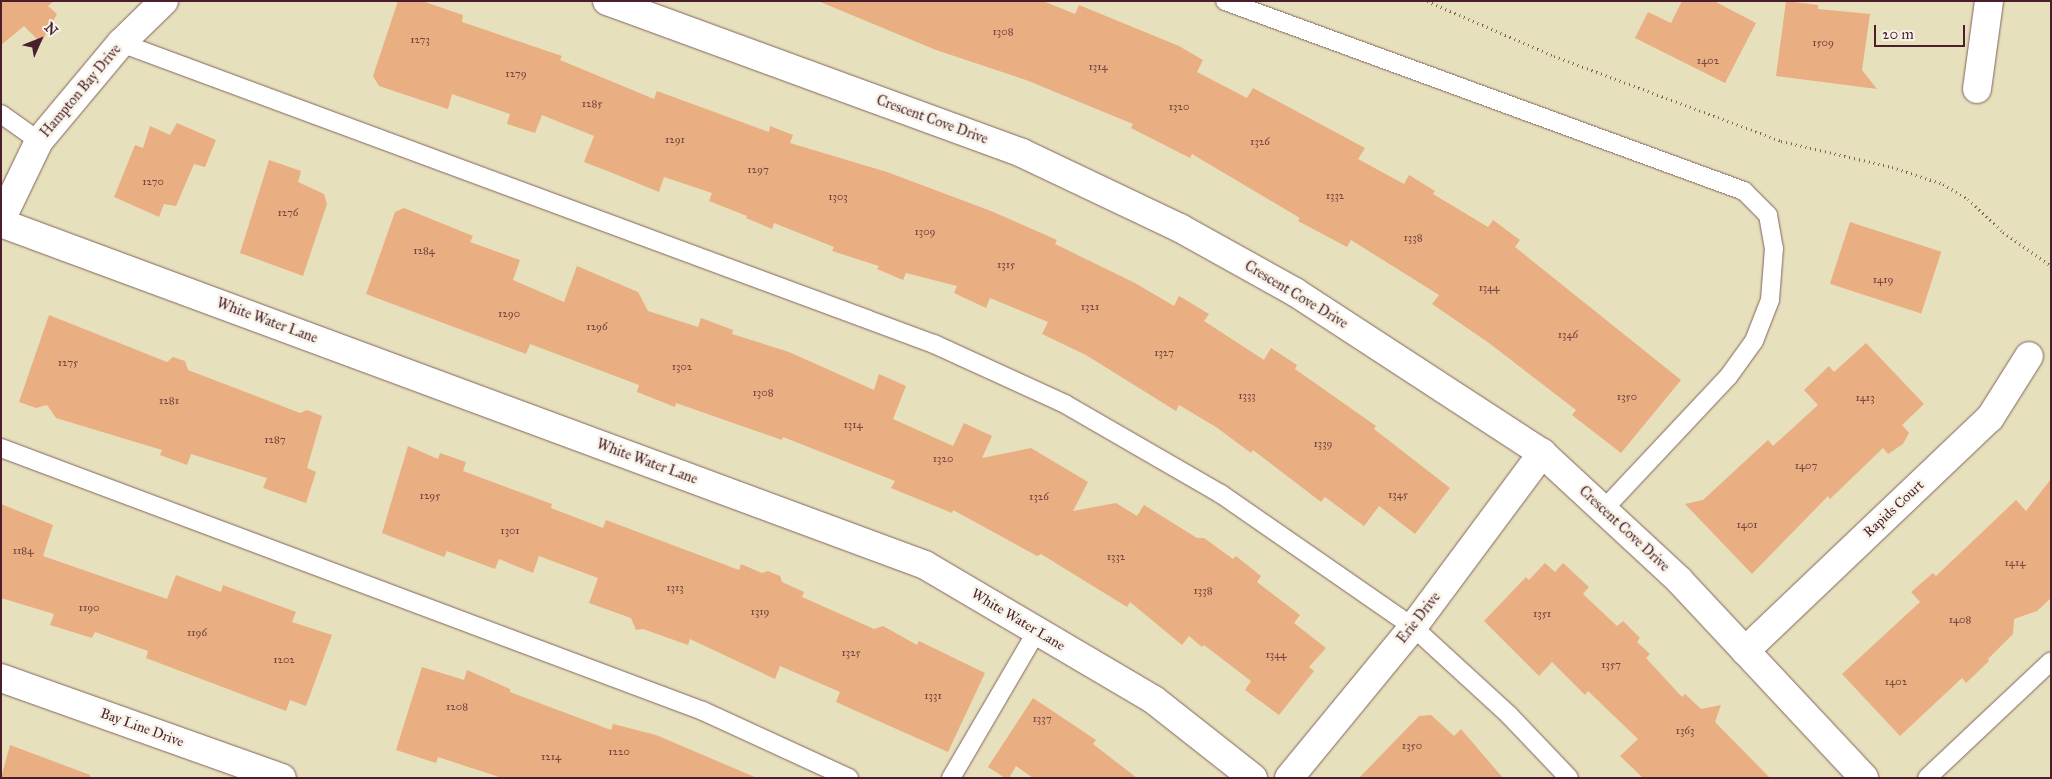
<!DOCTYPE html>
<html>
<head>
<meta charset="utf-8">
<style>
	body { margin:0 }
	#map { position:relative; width:2052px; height:779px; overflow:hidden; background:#e7e0bc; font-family:"IM FELL Great Primer",serif }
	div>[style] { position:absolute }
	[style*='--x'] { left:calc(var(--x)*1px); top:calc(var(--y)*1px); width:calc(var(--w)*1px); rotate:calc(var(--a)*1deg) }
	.building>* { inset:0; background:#e9ae82; transform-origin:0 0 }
	.path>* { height:3px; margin-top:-1.5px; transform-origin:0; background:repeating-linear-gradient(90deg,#81635e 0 1px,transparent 0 5px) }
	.roads { filter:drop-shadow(0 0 1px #81635e) drop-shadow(0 0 1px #81635e) }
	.lane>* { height:18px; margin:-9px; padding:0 9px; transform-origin:9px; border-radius:9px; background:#fff }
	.street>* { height:28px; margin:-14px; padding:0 14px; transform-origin:14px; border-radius:14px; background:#fff }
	span { translate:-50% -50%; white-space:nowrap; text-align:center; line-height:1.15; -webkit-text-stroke:5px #f7f3e8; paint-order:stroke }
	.number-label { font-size:11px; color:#724341 }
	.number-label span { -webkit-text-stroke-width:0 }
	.street-label { font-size:14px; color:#4a1f2b }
	.frame { position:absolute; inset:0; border:2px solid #4a1f2b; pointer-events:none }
	.north { position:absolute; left:15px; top:15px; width:50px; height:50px; -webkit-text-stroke:4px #f7f3e8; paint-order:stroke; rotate:46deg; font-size:14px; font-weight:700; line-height:20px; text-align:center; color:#4a1f2b }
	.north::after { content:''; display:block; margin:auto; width:18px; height:22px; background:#4a1f2b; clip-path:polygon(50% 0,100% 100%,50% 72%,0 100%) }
	.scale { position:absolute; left:1874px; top:25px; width:91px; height:22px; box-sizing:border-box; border:2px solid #4a1f2b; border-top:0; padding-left:6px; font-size:15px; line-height:18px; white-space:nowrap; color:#4a1f2b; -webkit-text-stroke:4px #f7f3e8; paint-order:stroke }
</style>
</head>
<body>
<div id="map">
	<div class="building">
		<i style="clip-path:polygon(1px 1px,54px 1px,48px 6px,57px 14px,41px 43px,24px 26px,1px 45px)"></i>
		<i style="clip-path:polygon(398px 1px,422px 1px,463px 15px,462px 22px,562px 56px,560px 60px,654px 99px,657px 91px,769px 132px,770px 126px,793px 135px,790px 143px,887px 172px,991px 211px,1057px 240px,1055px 244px,1135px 283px,1174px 306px,1179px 296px,1209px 314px,1204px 321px,1264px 360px,1271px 348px,1297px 365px,1295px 369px,1376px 426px,1374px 429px,1450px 488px,1415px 534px,1379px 506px,1364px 526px,1325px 497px,1321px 502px,1253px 450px,1251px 453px,1216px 427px,1179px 405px,1176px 411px,1086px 355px,1042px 334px,1048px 322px,990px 298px,986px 308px,954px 293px,957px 286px,906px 273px,903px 280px,877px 269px,879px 266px,832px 251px,834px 247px,774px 223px,772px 229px,746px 218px,747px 216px,709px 201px,712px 193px,664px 177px,659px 192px,610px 172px,584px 162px,594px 136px,542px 115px,535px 133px,507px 124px,510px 114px,452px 94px,448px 109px,379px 86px,373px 76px)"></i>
		<i style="clip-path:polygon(818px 1px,1043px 1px,1075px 14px,1079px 5px,1179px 46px,1203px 60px,1197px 72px,1247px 98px,1253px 88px,1365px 148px,1358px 159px,1404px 184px,1409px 175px,1435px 191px,1433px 194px,1488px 227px,1493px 220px,1520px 240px,1515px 247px,1681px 380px,1621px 453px,1572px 415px,1576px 410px,1489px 343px,1432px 304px,1439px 295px,1351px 240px,1347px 247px,1298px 221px,1300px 218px,1192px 154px,1190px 158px,1131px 128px,1133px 124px,1026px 80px,936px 50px)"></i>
		<i style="clip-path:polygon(1682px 1px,1714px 1px,1756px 23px,1725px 83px,1635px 38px,1648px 12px,1671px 23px)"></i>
		<i style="clip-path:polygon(1786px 1px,1818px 5px,1818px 9px,1870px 14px,1862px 70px,1877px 89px,1776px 76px)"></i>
		<i style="clip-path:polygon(177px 123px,216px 140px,205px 167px,194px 164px,176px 206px,164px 204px,159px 217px,114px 197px,135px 145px,143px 148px,150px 126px,170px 135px)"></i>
		<i style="clip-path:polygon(269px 160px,301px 171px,298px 182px,324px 194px,327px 204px,303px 276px,240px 253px)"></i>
		<i style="clip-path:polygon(404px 208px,473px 236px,470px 242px,520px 260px,513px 280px,564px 302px,577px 266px,638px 292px,648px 311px,698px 327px,701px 318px,733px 330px,732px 334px,789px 352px,874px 390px,879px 374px,906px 386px,893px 419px,953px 446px,964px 423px,992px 436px,982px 458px,1031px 448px,1088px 482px,1073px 511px,1116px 503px,1137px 516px,1144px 505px,1197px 538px,1204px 538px,1233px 559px,1236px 556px,1261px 576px,1257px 582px,1300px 615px,1294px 623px,1326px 648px,1309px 667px,1314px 671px,1279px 715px,1245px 690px,1251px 681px,1204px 645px,1202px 647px,1189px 636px,1182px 645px,1130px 602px,1127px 607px,1041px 554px,1037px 556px,953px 510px,952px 513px,891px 488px,895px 481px,783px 437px,782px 440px,676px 403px,675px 407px,637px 392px,639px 385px,530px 344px,526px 354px,366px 294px,395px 212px)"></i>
		<i style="left:1850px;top:222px;width:96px;height:65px;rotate:18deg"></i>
		<i style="clip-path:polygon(49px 315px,167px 362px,173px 357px,185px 361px,188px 370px,300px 413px,307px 410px,322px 416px,307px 468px,316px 472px,306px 503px,263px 488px,267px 478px,191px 454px,187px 465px,160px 455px,162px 450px,56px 418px,47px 405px,36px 408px,19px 402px)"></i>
		<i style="clip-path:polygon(1866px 343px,1924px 404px,1902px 425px,1909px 433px,1903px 444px,1888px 454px,1883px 448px,1830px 499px,1828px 496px,1752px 574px,1685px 504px,1703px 500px,1768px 440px,1773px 446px,1818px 405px,1804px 390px,1829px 366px,1834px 372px)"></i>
		<i style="clip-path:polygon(408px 446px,438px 459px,440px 453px,466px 462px,463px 471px,552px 504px,551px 508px,603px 528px,606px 520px,739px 570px,741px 564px,762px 573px,768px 571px,780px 576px,782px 582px,804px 592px,802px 597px,874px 629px,883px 626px,917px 645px,919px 641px,985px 673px,948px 752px,836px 702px,840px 692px,780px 666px,775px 679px,690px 639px,688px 645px,643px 629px,636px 630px,631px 618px,589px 603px,598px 578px,539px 556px,533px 573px,499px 559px,495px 569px,447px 551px,444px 557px,382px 533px)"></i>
		<i style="clip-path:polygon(2051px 479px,2051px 598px,2037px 611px,2014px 619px,2013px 634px,1988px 659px,1989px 661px,1966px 683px,1962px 678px,1900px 736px,1842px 674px,1920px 602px,1911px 592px,1933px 573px,1936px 576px,2016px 500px,2026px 511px)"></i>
		<i style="clip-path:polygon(1px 504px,53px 525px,43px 556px,167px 599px,176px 575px,221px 592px,223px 585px,296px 612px,292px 622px,332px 635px,306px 706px,290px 700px,286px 711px,146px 658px,148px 651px,95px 632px,92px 638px,50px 625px,54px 614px,1px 598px)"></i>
		<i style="clip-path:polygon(1545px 563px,1555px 572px,1563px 563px,1589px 587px,1583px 594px,1617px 626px,1623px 621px,1640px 638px,1637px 642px,1650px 654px,1646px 658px,1682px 697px,1685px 694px,1701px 709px,1721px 705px,1715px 722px,1770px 778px,1643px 778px,1620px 756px,1638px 739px,1588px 691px,1585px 695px,1552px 662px,1539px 676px,1484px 621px,1526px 577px,1529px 580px)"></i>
		<i style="clip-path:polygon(422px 667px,464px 680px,467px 670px,510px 689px,510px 692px,611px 730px,613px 724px,656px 735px,757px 778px,502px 778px,438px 757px,436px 763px,396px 750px)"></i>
		<i style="clip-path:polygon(1033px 698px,1096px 740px,1093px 744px,1137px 778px,1033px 778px,1016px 766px,1009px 778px,1005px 778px,988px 767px)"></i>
		<i style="clip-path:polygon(1431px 715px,1454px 736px,1461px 729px,1503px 778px,1359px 778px,1419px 716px)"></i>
		<i style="clip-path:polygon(10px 745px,90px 775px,90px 778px,1px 778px)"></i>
	</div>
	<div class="path">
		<i style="--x:1427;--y:1;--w:138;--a:23.4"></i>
		<i style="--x:1554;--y:56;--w:242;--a:20.5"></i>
		<i style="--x:1781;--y:141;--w:114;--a:13.2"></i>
		<i style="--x:1892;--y:167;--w:54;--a:18.4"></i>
		<i style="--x:1943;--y:184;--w:29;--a:31"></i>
		<i style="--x:1968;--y:199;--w:48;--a:43.3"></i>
		<i style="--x:2003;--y:232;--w:59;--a:35.3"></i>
	</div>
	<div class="roads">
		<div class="lane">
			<i style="--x:1225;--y:1;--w:553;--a:20.11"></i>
			<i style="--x:1744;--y:191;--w:34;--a:45"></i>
			<i style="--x:1768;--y:215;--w:34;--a:80"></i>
			<i style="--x:1774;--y:248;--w:52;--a:94.4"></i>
			<i style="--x:1770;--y:300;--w:44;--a:111.3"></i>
			<i style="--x:1754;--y:341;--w:44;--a:125.8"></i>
			<i style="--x:1728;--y:377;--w:183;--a:133.2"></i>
			<i style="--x:121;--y:43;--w:867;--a:20.32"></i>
			<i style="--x:934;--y:344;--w:144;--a:24.6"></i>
			<i style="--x:1065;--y:404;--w:180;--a:30"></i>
			<i style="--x:1221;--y:494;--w:234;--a:34.7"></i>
			<i style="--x:1413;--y:627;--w:130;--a:42.5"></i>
			<i style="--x:1509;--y:715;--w:87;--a:46.4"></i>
			<i style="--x:1;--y:114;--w:47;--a:35.4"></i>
			<i style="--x:1;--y:448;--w:750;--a:20.54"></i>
			<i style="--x:703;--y:711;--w:161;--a:24.7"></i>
			<i style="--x:951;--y:778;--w:170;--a:-59.7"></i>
			<i style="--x:1927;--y:778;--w:170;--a:-43.3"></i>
		</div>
		<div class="street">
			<i style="--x:607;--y:1;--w:442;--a:20.1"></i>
			<i style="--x:1022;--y:153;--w:175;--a:25.4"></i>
			<i style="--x:1180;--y:228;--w:132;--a:29.1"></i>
			<i style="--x:1295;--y:292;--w:295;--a:33.1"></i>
			<i style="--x:1542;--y:453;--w:187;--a:42.8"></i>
			<i style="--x:1679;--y:580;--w:271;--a:46.9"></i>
			<i style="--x:1977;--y:89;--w:89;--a:-82.2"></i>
			<i style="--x:1;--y:220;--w:88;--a:-64.3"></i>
			<i style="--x:39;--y:141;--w:128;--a:-50.1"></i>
			<i style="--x:121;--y:43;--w:60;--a:-44.3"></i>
			<i style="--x:1;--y:223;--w:985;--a:20.31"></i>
			<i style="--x:925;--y:565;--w:266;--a:30.5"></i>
			<i style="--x:1154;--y:700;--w:126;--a:38.2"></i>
			<i style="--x:1745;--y:651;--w:338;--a:-43.6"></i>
			<i style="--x:1990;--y:418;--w:73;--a:-57.8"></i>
			<i style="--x:1;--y:678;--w:298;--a:19.6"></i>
			<i style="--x:1289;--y:778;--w:195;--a:-50.6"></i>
			<i style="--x:1413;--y:627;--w:217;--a:-53.4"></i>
		</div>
	</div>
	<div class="number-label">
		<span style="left:1003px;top:32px">1308</span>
		<span style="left:420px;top:40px">1273</span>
		<span style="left:1823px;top:43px">1509</span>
		<span style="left:1708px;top:61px">1402</span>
		<span style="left:1098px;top:67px">1314</span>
		<span style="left:516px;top:74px">1279</span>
		<span style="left:592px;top:104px">1285</span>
		<span style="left:1179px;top:107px">1320</span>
		<span style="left:675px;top:140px">1291</span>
		<span style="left:1260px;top:142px">1326</span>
		<span style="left:758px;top:170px">1297</span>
		<span style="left:153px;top:182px">1270</span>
		<span style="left:1335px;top:196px">1332</span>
		<span style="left:838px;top:197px">1303</span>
		<span style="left:288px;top:213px">1276</span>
		<span style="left:925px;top:232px">1309</span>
		<span style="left:1413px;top:238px">1338</span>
		<span style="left:424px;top:251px">1284</span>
		<span style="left:1006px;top:265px">1315</span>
		<span style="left:1883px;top:280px">1419</span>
		<span style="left:1489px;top:288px">1344</span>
		<span style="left:1090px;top:307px">1321</span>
		<span style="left:509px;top:314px">1290</span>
		<span style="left:597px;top:327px">1296</span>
		<span style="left:1568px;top:335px">1346</span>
		<span style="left:1164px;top:353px">1327</span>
		<span style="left:68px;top:363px">1275</span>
		<span style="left:682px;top:367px">1302</span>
		<span style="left:763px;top:393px">1308</span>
		<span style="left:1247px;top:396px">1333</span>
		<span style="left:1627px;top:397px">1350</span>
		<span style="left:1865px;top:398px">1413</span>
		<span style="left:169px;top:401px">1281</span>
		<span style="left:853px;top:425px">1314</span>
		<span style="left:275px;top:440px">1287</span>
		<span style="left:1323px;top:444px">1339</span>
		<span style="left:943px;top:459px">1320</span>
		<span style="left:1806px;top:466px">1407</span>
		<span style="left:1398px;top:495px">1345</span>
		<span style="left:430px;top:496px">1295</span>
		<span style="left:1039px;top:497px">1326</span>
		<span style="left:1747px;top:525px">1401</span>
		<span style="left:510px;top:531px">1301</span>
		<span style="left:23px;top:551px">1184</span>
		<span style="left:1116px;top:557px">1332</span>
		<span style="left:2015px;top:563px">1414</span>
		<span style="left:675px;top:588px">1313</span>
		<span style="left:1203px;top:591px">1338</span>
		<span style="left:89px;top:608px">1190</span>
		<span style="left:760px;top:612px">1319</span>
		<span style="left:1542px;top:614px">1351</span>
		<span style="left:1960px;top:620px">1408</span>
		<span style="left:197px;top:633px">1196</span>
		<span style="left:851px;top:653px">1325</span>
		<span style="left:1276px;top:655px">1344</span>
		<span style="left:284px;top:660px">1202</span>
		<span style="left:1611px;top:665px">1357</span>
		<span style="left:1896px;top:682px">1402</span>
		<span style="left:933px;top:696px">1331</span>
		<span style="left:457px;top:707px">1208</span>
		<span style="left:1042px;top:719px">1337</span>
		<span style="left:1685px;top:731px">1363</span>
		<span style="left:1412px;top:746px">1350</span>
		<span style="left:619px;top:752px">1220</span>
		<span style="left:551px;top:757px">1214</span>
	</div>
	<div class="street-label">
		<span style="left:81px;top:91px;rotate:-50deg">Hampton Bay Drive</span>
		<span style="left:932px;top:120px;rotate:20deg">Crescent Cove Drive</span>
		<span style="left:1296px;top:295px;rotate:31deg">Crescent Cove Drive</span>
		<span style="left:267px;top:321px;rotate:20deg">White Water Lane</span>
		<span style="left:647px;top:462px;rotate:20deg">White Water Lane</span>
		<span style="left:1894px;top:509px;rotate:-43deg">Rapids Court</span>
		<span style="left:1624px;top:529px;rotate:43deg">Crescent Cove Drive</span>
		<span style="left:1419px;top:618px;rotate:-52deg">Erie Drive</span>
		<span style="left:1018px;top:620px;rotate:31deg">White Water Lane</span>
		<span style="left:142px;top:728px;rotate:20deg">Bay Line Drive</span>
	</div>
	<div class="frame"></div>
	<div class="north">N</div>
	<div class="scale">20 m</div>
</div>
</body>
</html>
